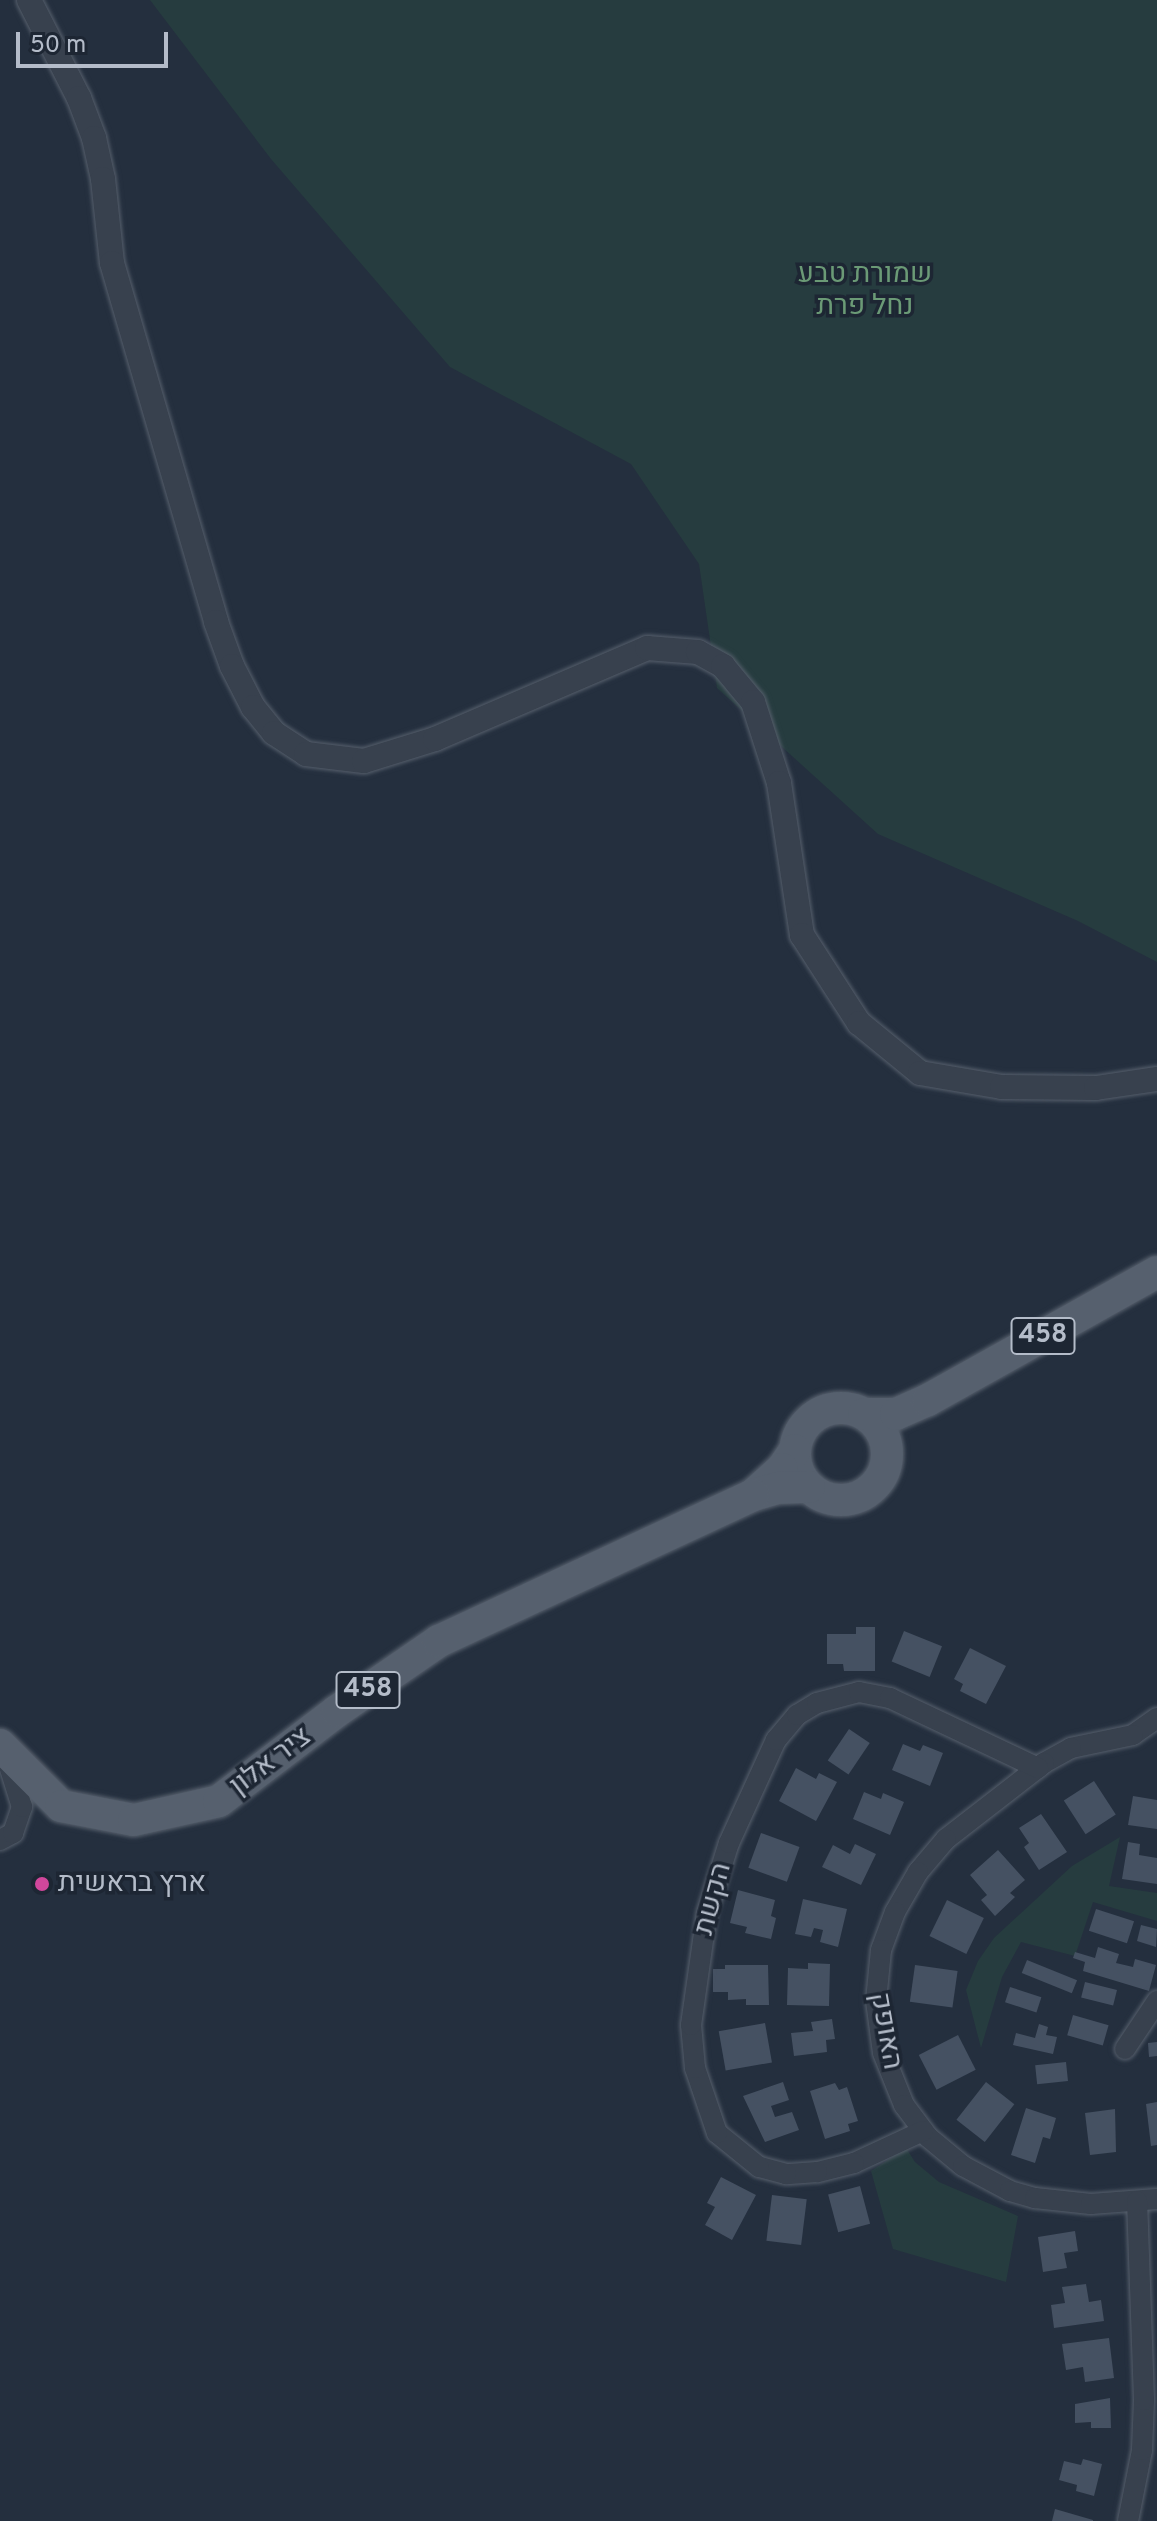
<!DOCTYPE html>
<html>
<head>
<meta charset="utf-8">
<style>
	body { margin:0 }
	#map { position:relative; width:1157px; height:2521px; overflow:hidden; background:#242f3e; font-family:Overpass,Heebo,sans-serif }
	div>[style] { position:absolute }
	[style*='--x'] { left:calc(var(--x)*1px); top:calc(var(--y)*1px); width:calc(var(--w)*1px); rotate:calc(var(--a)*1deg) }
	.green>* { inset:0; background:#263c3f }
	.building>* { inset:0; background:#455162; transform-origin:0 0 }
	.roads { filter:drop-shadow(0 0 2px #565f6c) drop-shadow(0 0 2px #565f6c) }
	.minor>* { height:20px; margin:-10px; padding:0 10px; transform-origin:10px; border-radius:10px; background:#38414e }
	.tertiary>* { height:24px; margin:-12px; padding:0 12px; transform-origin:12px; border-radius:12px; background:#38414e }
	.primary>* { height:32px; margin:-16px; padding:0 16px; transform-origin:16px; border-radius:16px; background:#56606e }
	.primary>.ring { margin:-16px; padding:0; box-sizing:content-box; background:none; border:32px solid #56606e; border-radius:50% }
	.dots>* { width:22px; height:22px; translate:-50% -50%; box-sizing:border-box; border:4px solid #1d2633; border-radius:50% }
	span { translate:-50% -50%; white-space:nowrap; text-align:center; line-height:1.15; -webkit-text-stroke:7px #1d2633; paint-order:stroke }
	.shield-label span { padding:2px 6px; background:#1d2633; border:2px solid; border-radius:6px; -webkit-text-stroke-width:0 }
	.shield-label { font-size:26px; color:#b4bcc9; font-weight:700 }
	.park-label { font-size:28px; color:#6b9a76 }
	.street-label { font-size:28px; color:#b4bcc9 }
	.poi-label { font-size:28px; color:#b4bcc9 }
	.left { translate:0 -50%; text-align:left }
	.scale { position:absolute; left:16px; top:32px; width:152px; height:36px; box-sizing:border-box; border:4px solid #b4bcc9; border-top:0; padding-left:10px; font-size:24px; line-height:28px; white-space:nowrap; color:#b4bcc9; -webkit-text-stroke:6px #1d2633; paint-order:stroke }
</style>
</head>
<body>
<div id="map">
	<div class="green">
		<i style="clip-path:polygon(150px 0,1157px 0,1157px 962px,1078px 921px,878px 834px,717px 688px,699px 564px,631px 464px,450px 367px,271px 159px)"></i>
		<i style="clip-path:polygon(1120px 1837px,1109px 1886px,1157px 1893px,1157px 1921px,1093px 1902px,1075px 1956px,1021px 1942px,1002px 1977px,981px 2048px,966px 1990px,978px 1961px,994px 1938px,1072px 1866px)"></i>
		<i style="clip-path:polygon(906px 2148px,915px 2162px,939px 2182px,1018px 2216px,1006px 2282px,893px 2249px,871px 2171px)"></i>
	</div>
	<div class="building">
		<i style="clip-path:polygon(856px 1627px,875px 1627px,875px 1671px,844px 1671px,843px 1664px,827px 1664px,827px 1634px,856px 1634px)"></i>
		<i style="left:904px;top:1631px;width:41px;height:33px;rotate:22deg"></i>
		<i style="clip-path:polygon(970px 1648px,1006px 1666px,986px 1704px,960px 1691px,963px 1684px,954px 1679px)"></i>
		<i style="left:849px;top:1729px;width:25px;height:38px;rotate:34deg"></i>
		<i style="clip-path:polygon(903px 1744px,920px 1751px,923px 1745px,943px 1753px,930px 1786px,892px 1770px)"></i>
		<i style="clip-path:polygon(796px 1768px,816px 1779px,819px 1773px,837px 1782px,816px 1821px,779px 1801px)"></i>
		<i style="left:1094px;top:1781px;width:40px;height:36px;rotate:57deg"></i>
		<i style="clip-path:polygon(864px 1792px,881px 1799px,883px 1793px,904px 1802px,890px 1835px,853px 1819px)"></i>
		<i style="clip-path:polygon(1133px 1796px,1157px 1800px,1157px 1829px,1128px 1825px)"></i>
		<i style="clip-path:polygon(1041px 1814px,1067px 1852px,1039px 1870px,1024px 1847px,1029px 1843px,1019px 1828px)"></i>
		<i style="left:761px;top:1833px;width:41px;height:37px;rotate:20deg"></i>
		<i style="clip-path:polygon(1128px 1842px,1140px 1844px,1139px 1855px,1157px 1858px,1157px 1884px,1122px 1879px)"></i>
		<i style="clip-path:polygon(855px 1844px,876px 1854px,861px 1885px,822px 1867px,833px 1845px,850px 1854px)"></i>
		<i style="clip-path:polygon(998px 1850px,1025px 1880px,1010px 1893px,1015px 1897px,995px 1916px,981px 1900px,987px 1895px,970px 1875px)"></i>
		<i style="clip-path:polygon(738px 1890px,775px 1900px,771px 1916px,776px 1918px,771px 1939px,745px 1933px,747px 1927px,730px 1923px)"></i>
		<i style="clip-path:polygon(803px 1899px,847px 1909px,838px 1947px,820px 1942px,823px 1930px,814px 1928px,811px 1937px,795px 1934px)"></i>
		<i style="left:947px;top:1900px;width:41px;height:40px;rotate:26deg"></i>
		<i style="left:1096px;top:1909px;width:40px;height:23px;rotate:18deg"></i>
		<i style="clip-path:polygon(1141px 1925px,1157px 1929px,1156px 1947px,1137px 1941px)"></i>
		<i style="clip-path:polygon(1098px 1947px,1119px 1954px,1116px 1963px,1133px 1967px,1135px 1959px,1156px 1965px,1149px 1991px,1083px 1971px,1085px 1962px,1073px 1958px,1075px 1952px,1095px 1958px)"></i>
		<i style="left:1027px;top:1960px;width:54px;height:14px;rotate:22deg"></i>
		<i style="clip-path:polygon(808px 1963px,830px 1964px,829px 2006px,787px 2005px,788px 1968px,808px 1969px)"></i>
		<i style="clip-path:polygon(725px 1965px,768px 1965px,769px 2005px,746px 2005px,746px 1999px,728px 2000px,728px 1992px,713px 1992px,713px 1969px,725px 1969px)"></i>
		<i style="left:915px;top:1965px;width:43px;height:37px;rotate:8deg"></i>
		<i style="left:1085px;top:1982px;width:33px;height:16px;rotate:14deg"></i>
		<i style="left:1010px;top:1987px;width:33px;height:16px;rotate:18deg"></i>
		<i style="left:1073px;top:2015px;width:37px;height:21px;rotate:16deg"></i>
		<i style="clip-path:polygon(832px 2019px,835px 2039px,826px 2040px,827px 2052px,794px 2056px,791px 2033px,813px 2031px,811px 2022px)"></i>
		<i style="left:765px;top:2023px;width:40px;height:47px;rotate:80deg"></i>
		<i style="clip-path:polygon(1039px 2024px,1048px 2027px,1046px 2035px,1057px 2037px,1053px 2054px,1013px 2045px,1016px 2033px,1035px 2038px)"></i>
		<i style="left:958px;top:2035px;width:39px;height:44px;rotate:63deg"></i>
		<i style="clip-path:polygon(1157px 2042px,1157px 2056px,1149px 2057px,1148px 2043px)"></i>
		<i style="left:1066px;top:2062px;width:19px;height:31px;rotate:84deg"></i>
		<i style="clip-path:polygon(783px 2082px,789px 2100px,771px 2106px,775px 2117px,792px 2112px,799px 2130px,765px 2142px,743px 2096px)"></i>
		<i style="left:986px;top:2082px;width:36px;height:48px;rotate:38deg"></i>
		<i style="clip-path:polygon(835px 2083px,839px 2090px,847px 2087px,858px 2121px,848px 2124px,850px 2131px,825px 2139px,810px 2091px)"></i>
		<i style="clip-path:polygon(1157px 2102px,1157px 2145px,1151px 2146px,1146px 2104px)"></i>
		<i style="clip-path:polygon(1026px 2108px,1056px 2118px,1050px 2139px,1043px 2137px,1035px 2163px,1011px 2155px)"></i>
		<i style="clip-path:polygon(1115px 2109px,1116px 2152px,1090px 2155px,1085px 2113px)"></i>
		<i style="clip-path:polygon(721px 2177px,756px 2195px,732px 2240px,705px 2225px,715px 2207px,707px 2203px)"></i>
		<i style="left:860px;top:2186px;width:39px;height:33px;rotate:75deg"></i>
		<i style="left:772px;top:2195px;width:35px;height:46px;rotate:7deg"></i>
		<i style="clip-path:polygon(1075px 2231px,1078px 2251px,1064px 2253px,1067px 2268px,1043px 2272px,1038px 2237px)"></i>
		<i style="clip-path:polygon(1086px 2284px,1089px 2302px,1101px 2300px,1104px 2321px,1054px 2328px,1051px 2305px,1065px 2303px,1062px 2287px)"></i>
		<i style="clip-path:polygon(1109px 2338px,1114px 2378px,1085px 2382px,1083px 2367px,1066px 2370px,1062px 2344px)"></i>
		<i style="clip-path:polygon(1110px 2398px,1111px 2428px,1091px 2428px,1091px 2422px,1075px 2423px,1075px 2404px)"></i>
		<i style="clip-path:polygon(1083px 2459px,1102px 2464px,1094px 2496px,1076px 2491px,1077px 2485px,1059px 2480px,1064px 2461px,1081px 2465px)"></i>
		<i style="clip-path:polygon(1055px 2509px,1093px 2520px,1093px 2521px,1052px 2521px)"></i>
	</div>
	<div class="roads">
		<div class="minor">
			<i style="--x:1157;--y:1718;--w:29;--a:145"></i>
			<i style="--x:1133;--y:1735;--w:63;--a:168.2"></i>
			<i style="--x:1071;--y:1748;--w:31;--a:151"></i>
			<i style="--x:1044;--y:1763;--w:124;--a:142.2"></i>
			<i style="--x:946;--y:1839;--w:43;--a:130.3"></i>
			<i style="--x:918;--y:1872;--w:46;--a:119.9"></i>
			<i style="--x:895;--y:1912;--w:40;--a:110.2"></i>
			<i style="--x:881;--y:1950;--w:51;--a:95.6"></i>
			<i style="--x:876;--y:2001;--w:52;--a:82.3"></i>
			<i style="--x:883;--y:2053;--w:56;--a:68"></i>
			<i style="--x:904;--y:2105;--w:40;--a:53"></i>
			<i style="--x:928;--y:2137;--w:45;--a:39.6"></i>
			<i style="--x:963;--y:2166;--w:53;--a:28"></i>
			<i style="--x:1010;--y:2191;--w:26;--a:16"></i>
			<i style="--x:1035;--y:2198;--w:56;--a:6.1"></i>
			<i style="--x:1091;--y:2204;--w:66;--a:-4.3"></i>
			<i style="--x:0;--y:1840;--w:15;--a:-28"></i>
			<i style="--x:13;--y:1833;--w:28;--a:-71"></i>
			<i style="--x:22;--y:1807;--w:53;--a:-107.4"></i>
			<i style="--x:1125;--y:2049;--w:58;--a:-56.3"></i>
			<i style="--x:923;--y:2131;--w:76;--a:155.1"></i>
			<i style="--x:854;--y:2163;--w:38;--a:166"></i>
			<i style="--x:817;--y:2172;--w:31;--a:176"></i>
			<i style="--x:786;--y:2174;--w:28;--a:-165"></i>
			<i style="--x:759;--y:2167;--w:54;--a:-141"></i>
			<i style="--x:717;--y:2133;--w:69;--a:-108.7"></i>
			<i style="--x:695;--y:2068;--w:43;--a:-95.3"></i>
			<i style="--x:691;--y:2025;--w:113;--a:-81.9"></i>
			<i style="--x:707;--y:1913;--w:73;--a:-72.6"></i>
			<i style="--x:729;--y:1843;--w:113;--a:-65.5"></i>
			<i style="--x:776;--y:1740;--w:33;--a:-50"></i>
			<i style="--x:797;--y:1715;--w:23;--a:-31"></i>
			<i style="--x:817;--y:1703;--w:43;--a:-14.7"></i>
			<i style="--x:859;--y:1692;--w:32;--a:11"></i>
			<i style="--x:890;--y:1698;--w:164;--a:25.3"></i>
			<i style="--x:1128;--y:2521;--w:72;--a:-78.8"></i>
			<i style="--x:1142;--y:2450;--w:50;--a:-87.7"></i>
			<i style="--x:1144;--y:2400;--w:199;--a:-92"></i>
		</div>
		<div class="tertiary">
			<i style="--x:29;--y:0;--w:110;--a:63"></i>
			<i style="--x:79;--y:98;--w:43;--a:69.4"></i>
			<i style="--x:94;--y:138;--w:42;--a:77.6"></i>
			<i style="--x:103;--y:179;--w:84;--a:83.9"></i>
			<i style="--x:112;--y:263;--w:374;--a:73.8"></i>
			<i style="--x:216;--y:622;--w:47;--a:70"></i>
			<i style="--x:232;--y:666;--w:46;--a:62.9"></i>
			<i style="--x:253;--y:707;--w:33;--a:51"></i>
			<i style="--x:274;--y:733;--w:38;--a:33"></i>
			<i style="--x:306;--y:754;--w:58;--a:6.9"></i>
			<i style="--x:364;--y:761;--w:74;--a:-17.2"></i>
			<i style="--x:435;--y:739;--w:231;--a:-23.2"></i>
			<i style="--x:647;--y:648;--w:51;--a:4.5"></i>
			<i style="--x:698;--y:652;--w:29;--a:29"></i>
			<i style="--x:723;--y:666;--w:47;--a:50.2"></i>
			<i style="--x:753;--y:702;--w:85;--a:72.2"></i>
			<i style="--x:779;--y:783;--w:154;--a:81.4"></i>
			<i style="--x:802;--y:935;--w:105;--a:57.1"></i>
			<i style="--x:859;--y:1023;--w:79;--a:39.3"></i>
			<i style="--x:920;--y:1073;--w:83;--a:9.7"></i>
			<i style="--x:1002;--y:1087;--w:94;--a:0.6"></i>
			<i style="--x:1096;--y:1088;--w:62;--a:-8.4"></i>
		</div>
		<div class="primary">
			<i class="ring" style="left:795px;top:1408px;width:60px;height:60px"></i>
			<i style="--x:864;--y:1414;--w:32;--a:0"></i>
			<i style="--x:896;--y:1414;--w:35;--a:-24"></i>
			<i style="--x:928;--y:1400;--w:262;--a:-29.2"></i>
			<i style="--x:795;--y:1450;--w:23;--a:124"></i>
			<i style="--x:782;--y:1469;--w:39;--a:138"></i>
			<i style="--x:753;--y:1495;--w:25;--a:-16"></i>
			<i style="--x:777;--y:1488;--w:32;--a:-2"></i>
			<i style="--x:0;--y:1745;--w:86;--a:45"></i>
			<i style="--x:61;--y:1806;--w:74;--a:10.9"></i>
			<i style="--x:134;--y:1820;--w:87;--a:-12.6"></i>
			<i style="--x:219;--y:1801;--w:148;--a:-37.3"></i>
			<i style="--x:337;--y:1711;--w:124;--a:-34.5"></i>
			<i style="--x:439;--y:1641;--w:346;--a:-24.9"></i>
		</div>
	</div>
	<div class="dots">
		<i style="left:42px;top:1884px;background:#d1479c"></i>
	</div>
	<div class="shield-label">
		<span style="left:1043px;top:1336px">458</span>
		<span style="left:368px;top:1690px">458</span>
	</div>
	<div class="park-label">
		<span style="left:865px;top:291px">שמורת טבע<br>נחל פרת</span>
	</div>
	<div class="street-label">
		<span style="left:271px;top:1762px;rotate:-37deg">ציר אלון</span>
		<span style="left:714px;top:1899px;rotate:-75deg">הקשת</span>
		<span style="left:885px;top:2031px;rotate:80deg">האופק</span>
	</div>
	<div class="poi-label">
		<span class="left" style="left:58px;top:1884px">ארץ בראשית</span>
	</div>
	<div class="scale">50 m</div>
</div>
</body>
</html>
